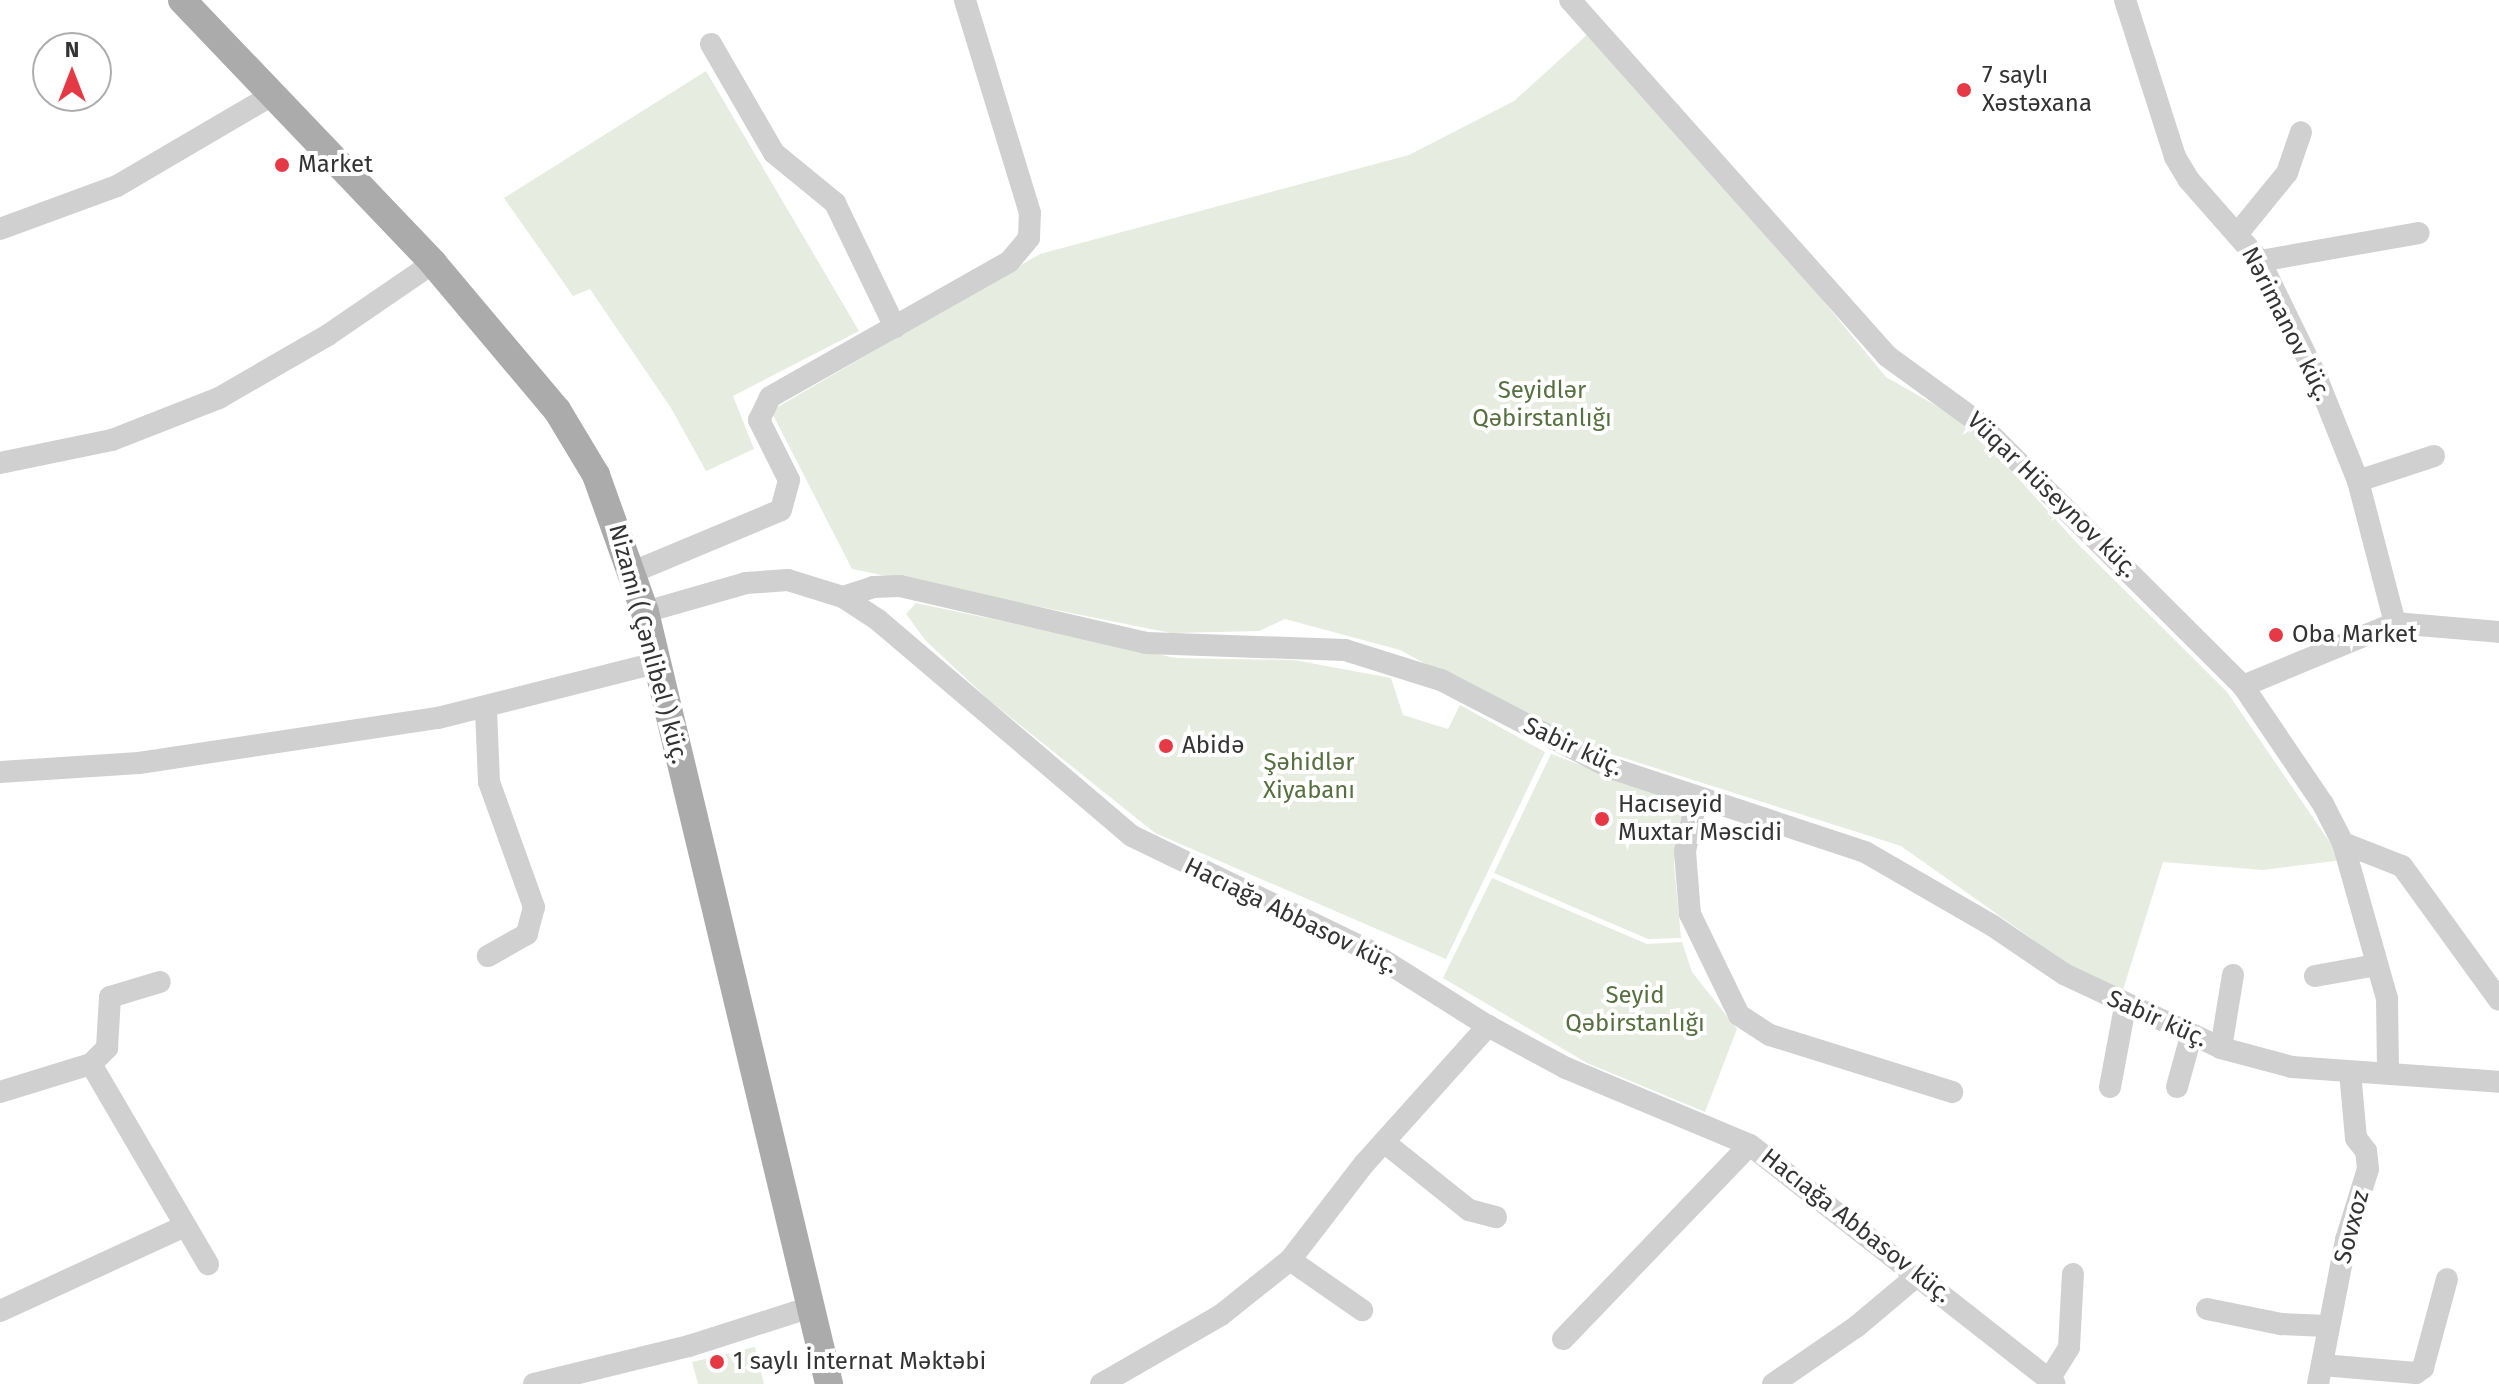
<!DOCTYPE html>
<html>
<head>
<meta charset="utf-8">
<style>
	body { margin:0 }
	#map { position:relative; width:2499px; height:1384px; overflow:hidden; background:#fff; font-family:"Fira Sans",sans-serif }
	div>[style] { position:absolute }
	[style*='--x'] { left:calc(var(--x)*1px); top:calc(var(--y)*1px); width:calc(var(--w)*1px); rotate:calc(var(--a)*1deg) }
	.green>* { inset:0; background:#e6ecdf }
	.minor>* { height:22px; margin:-11px; padding:0 11px; transform-origin:11px; border-radius:11px; background:#d0d0d0 }
	.major>* { height:28px; margin:-14px; padding:0 14px; transform-origin:14px; border-radius:14px; background:#ababab }
	.dots>* { width:22px; height:22px; translate:-50% -50%; box-sizing:border-box; border:4px solid #fff; border-radius:50% }
	span { translate:-50% -50%; white-space:nowrap; text-align:center; line-height:1.15; -webkit-text-stroke:8px #fff; paint-order:stroke }
	.poi-label { font-size:24px; color:#333 }
	.left { translate:0 -50%; text-align:left }
	.street-label { font-size:24px; color:#333 }
	.park-label { font-size:24px; color:#56703f }
	.north { position:absolute; left:32px; top:32px; width:80px; height:80px; box-sizing:border-box; background:#fff; border:2px solid #adadad; border-radius:50%; rotate:0deg; font-size:22px; font-weight:700; line-height:32px; text-align:center; color:#333 }
	.north::after { content:''; display:block; margin:auto; width:28px; height:36px; background:#e63946; clip-path:polygon(50% 0,100% 100%,50% 72%,0 100%) }
</style>
</head>
<body>
<div id="map">
	<div class="green">
		<i style="clip-path:polygon(1588px 34px,1750px 212px,1886px 377px,1970px 425px,2076px 542px,2227px 692px,2342px 860px,2263px 870px,2163px 862px,2122px 993px,2076px 970px,1901px 846px,1561px 738px,1400px 650px,1285px 619px,1259px 631px,1171px 633px,852px 569px,771px 411px,1040px 254px,1409px 155px,1514px 101px)"></i>
		<i style="clip-path:polygon(706px 71px,859px 331px,733px 396px,754px 449px,706px 471px,671px 408px,590px 289px,573px 296px,504px 198px)"></i>
		<i style="clip-path:polygon(916px 603px,1176px 658px,1294px 660px,1391px 678px,1403px 715px,1448px 729px,1460px 705px,1545px 752px,1446px 959px,1155px 833px,989px 700px,926px 641px,906px 614px)"></i>
		<i style="clip-path:polygon(1551px 754px,1683px 803px,1674px 864px,1681px 938px,1648px 939px,1494px 873px)"></i>
		<i style="clip-path:polygon(1492px 878px,1647px 944px,1682px 942px,1692px 972px,1737px 1029px,1705px 1112px,1587px 1063px,1443px 978px)"></i>
		<i style="clip-path:polygon(755px 1347px,764px 1384px,698px 1384px,692px 1362px)"></i>
	</div>
	<div class="minor">
		<i style="--x:1570;--y:0;--w:477;--a:48.3"></i>
		<i style="--x:1887;--y:356;--w:112;--a:36"></i>
		<i style="--x:1978;--y:422;--w:374;--a:44.9"></i>
		<i style="--x:2243;--y:686;--w:143;--a:55.9"></i>
		<i style="--x:2323;--y:804;--w:44;--a:62.9"></i>
		<i style="--x:2343;--y:843;--w:161;--a:74.2"></i>
		<i style="--x:2387;--y:998;--w:75;--a:89.2"></i>
		<i style="--x:2125;--y:0;--w:165;--a:72.3"></i>
		<i style="--x:2175;--y:157;--w:26;--a:59"></i>
		<i style="--x:2188;--y:179;--w:109;--a:48.7"></i>
		<i style="--x:2260;--y:261;--w:128;--a:64"></i>
		<i style="--x:2316;--y:376;--w:113;--a:68.2"></i>
		<i style="--x:2358;--y:481;--w:147;--a:75.4"></i>
		<i style="--x:711;--y:44;--w:126;--a:60"></i>
		<i style="--x:774;--y:153;--w:79;--a:39.3"></i>
		<i style="--x:835;--y:203;--w:138;--a:64.2"></i>
		<i style="--x:0;--y:229;--w:125;--a:-20.2"></i>
		<i style="--x:117;--y:186;--w:180;--a:-30.4"></i>
		<i style="--x:2238;--y:233;--w:77;--a:-50.8"></i>
		<i style="--x:2287;--y:173;--w:43;--a:-71.1"></i>
		<i style="--x:2260;--y:261;--w:161;--a:-10"></i>
		<i style="--x:0;--y:463;--w:114;--a:-11.6"></i>
		<i style="--x:112;--y:440;--w:115;--a:-21.4"></i>
		<i style="--x:219;--y:398;--w:126;--a:-30"></i>
		<i style="--x:328;--y:335;--w:127;--a:-34.4"></i>
		<i style="--x:2358;--y:481;--w:80;--a:-18.2"></i>
		<i style="--x:633;--y:572;--w:160;--a:-22.7"></i>
		<i style="--x:781;--y:510;--w:31;--a:-75"></i>
		<i style="--x:789;--y:480;--w:67;--a:-116.6"></i>
		<i style="--x:759;--y:420;--w:25;--a:-64"></i>
		<i style="--x:770;--y:397;--w:274;--a:-29.5"></i>
		<i style="--x:1009;--y:262;--w:31;--a:-50"></i>
		<i style="--x:1029;--y:238;--w:25;--a:-88"></i>
		<i style="--x:1030;--y:213;--w:223;--a:-107"></i>
		<i style="--x:843;--y:597;--w:32;--a:-18"></i>
		<i style="--x:873;--y:587;--w:27;--a:-2"></i>
		<i style="--x:900;--y:586;--w:253;--a:13"></i>
		<i style="--x:1146;--y:643;--w:199;--a:2"></i>
		<i style="--x:1345;--y:650;--w:101;--a:17.4"></i>
		<i style="--x:1441;--y:680;--w:191;--a:27.4"></i>
		<i style="--x:1611;--y:768;--w:268;--a:18.3"></i>
		<i style="--x:1865;--y:852;--w:148;--a:30"></i>
		<i style="--x:1993;--y:926;--w:86;--a:34.1"></i>
		<i style="--x:2064;--y:974;--w:174;--a:25.2"></i>
		<i style="--x:2221;--y:1048;--w:73;--a:15"></i>
		<i style="--x:2292;--y:1067;--w:208;--a:4.1"></i>
		<i style="--x:645;--y:612;--w:105;--a:-16"></i>
		<i style="--x:746;--y:583;--w:42;--a:-4.1"></i>
		<i style="--x:788;--y:580;--w:58;--a:17.2"></i>
		<i style="--x:843;--y:597;--w:42;--a:33.3"></i>
		<i style="--x:878;--y:620;--w:333;--a:40.4"></i>
		<i style="--x:1132;--y:836;--w:260;--a:25.8"></i>
		<i style="--x:1366;--y:949;--w:144;--a:32.3"></i>
		<i style="--x:1488;--y:1026;--w:89;--a:28.3"></i>
		<i style="--x:1566;--y:1068;--w:199;--a:22.7"></i>
		<i style="--x:1750;--y:1145;--w:387;--a:38.1"></i>
		<i style="--x:2243;--y:686;--w:165;--a:-22.5"></i>
		<i style="--x:2395;--y:623;--w:104;--a:4.9"></i>
		<i style="--x:486;--y:710;--w:72;--a:87.6"></i>
		<i style="--x:489;--y:782;--w:133;--a:70.2"></i>
		<i style="--x:534;--y:907;--w:28;--a:105"></i>
		<i style="--x:527;--y:934;--w:45;--a:150.6"></i>
		<i style="--x:0;--y:772;--w:139;--a:-3.7"></i>
		<i style="--x:139;--y:763;--w:302;--a:-8.6"></i>
		<i style="--x:438;--y:718;--w:225;--a:-14.2"></i>
		<i style="--x:1697;--y:797;--w:55;--a:102.5"></i>
		<i style="--x:1685;--y:851;--w:63;--a:85.5"></i>
		<i style="--x:1690;--y:914;--w:112;--a:64.1"></i>
		<i style="--x:1739;--y:1015;--w:37;--a:33"></i>
		<i style="--x:1770;--y:1035;--w:191;--a:17.4"></i>
		<i style="--x:2343;--y:843;--w:63;--a:21.3"></i>
		<i style="--x:2402;--y:866;--w:165;--a:54.1"></i>
		<i style="--x:2315;--y:976;--w:63;--a:-10.1"></i>
		<i style="--x:2221;--y:1048;--w:74;--a:-80.7"></i>
		<i style="--x:91;--y:1064;--w:23;--a:-45"></i>
		<i style="--x:107;--y:1048;--w:51;--a:-86.6"></i>
		<i style="--x:110;--y:997;--w:52;--a:-16.7"></i>
		<i style="--x:2110;--y:1087;--w:81;--a:-79.4"></i>
		<i style="--x:2177;--y:1087;--w:53;--a:-74.6"></i>
		<i style="--x:0;--y:1092;--w:95;--a:-17.1"></i>
		<i style="--x:91;--y:1064;--w:232;--a:59.7"></i>
		<i style="--x:1384;--y:1142;--w:109;--a:38.7"></i>
		<i style="--x:1469;--y:1210;--w:28;--a:15"></i>
		<i style="--x:1290;--y:1260;--w:88;--a:34.8"></i>
		<i style="--x:2207;--y:1309;--w:76;--a:11.5"></i>
		<i style="--x:2281;--y:1324;--w:46;--a:2.5"></i>
		<i style="--x:0;--y:1311;--w:201;--a:-24.7"></i>
		<i style="--x:1563;--y:1339;--w:269;--a:-46.1"></i>
		<i style="--x:2322;--y:1365;--w:94;--a:4.9"></i>
		<i style="--x:2416;--y:1373;--w:9;--a:-36"></i>
		<i style="--x:2423;--y:1368;--w:92;--a:-74.9"></i>
		<i style="--x:2050;--y:1378;--w:36;--a:-58"></i>
		<i style="--x:2069;--y:1347;--w:73;--a:-86.9"></i>
		<i style="--x:534;--y:1384;--w:160;--a:-13.8"></i>
		<i style="--x:689;--y:1346;--w:128;--a:-17.7"></i>
		<i style="--x:1101;--y:1384;--w:138;--a:-29.9"></i>
		<i style="--x:1221;--y:1315;--w:88;--a:-38.6"></i>
		<i style="--x:1290;--y:1260;--w:121;--a:-52.4"></i>
		<i style="--x:1364;--y:1164;--w:186;--a:-48.1"></i>
		<i style="--x:1773;--y:1384;--w:101;--a:-34.5"></i>
		<i style="--x:1856;--y:1327;--w:81;--a:-40"></i>
		<i style="--x:2318;--y:1384;--w:147;--a:-79"></i>
		<i style="--x:2346;--y:1240;--w:74;--a:-72.8"></i>
		<i style="--x:2368;--y:1169;--w:18;--a:-96"></i>
		<i style="--x:2366;--y:1151;--w:16;--a:-128"></i>
		<i style="--x:2356;--y:1138;--w:66;--a:-95.2"></i>
	</div>
	<div class="major">
		<i style="--x:182;--y:0;--w:364;--a:46.3"></i>
		<i style="--x:433;--y:263;--w:192;--a:49.9"></i>
		<i style="--x:557;--y:410;--w:76;--a:59"></i>
		<i style="--x:596;--y:475;--w:145;--a:70.3"></i>
		<i style="--x:645;--y:612;--w:794;--a:76.59"></i>
	</div>
	<div class="dots">
		<i style="left:1964px;top:90px;background:#e63946"></i>
		<i style="left:282px;top:165px;background:#e63946"></i>
		<i style="left:2276px;top:635px;background:#e63946"></i>
		<i style="left:1166px;top:746px;background:#e63946"></i>
		<i style="left:1602px;top:819px;background:#e63946"></i>
		<i style="left:717px;top:1362px;background:#e63946"></i>
	</div>
	<div class="poi-label">
		<span class="left" style="left:1982px;top:90px">7 saylı<br>Xəstəxana</span>
		<span class="left" style="left:298px;top:165px">Market</span>
		<span class="left" style="left:2292px;top:635px">Oba Market</span>
		<span class="left" style="left:1182px;top:746px">Abidə</span>
		<span class="left" style="left:1618px;top:819px">Hacıseyid<br>Muxtar Məscidi</span>
		<span class="left" style="left:733px;top:1362px">1 saylı İnternat Məktəbi</span>
	</div>
	<div class="street-label">
		<span style="left:2286px;top:324px;rotate:63deg">Nərimanov küç.</span>
		<span style="left:2052px;top:495px;rotate:44deg">Vüqar Hüseynov küç.</span>
		<span style="left:648px;top:644px;rotate:75deg">Nizami ( Çənlibel ) küç.</span>
		<span style="left:1573px;top:747px;rotate:25deg">Sabir küç.</span>
		<span style="left:1291px;top:916px;rotate:26deg">Hacıağa Abbasov küç.</span>
		<span style="left:2157px;top:1019px;rotate:24deg">Sabir küç.</span>
		<span style="left:1856px;top:1226px;rotate:38deg">Hacıağa Abbasov küç.</span>
		<span style="left:2352px;top:1227px;rotate:-75deg">Sovxoz</span>
	</div>
	<div class="park-label">
		<span style="left:1542px;top:405px">Seyidlər<br>Qəbirstanlığı</span>
		<span style="left:1309px;top:777px">Şəhidlər<br>Xiyabanı</span>
		<span style="left:1635px;top:1010px">Seyid<br>Qəbirstanlığı</span>
	</div>
	<div class="north">N</div>
</div>
</body>
</html>
